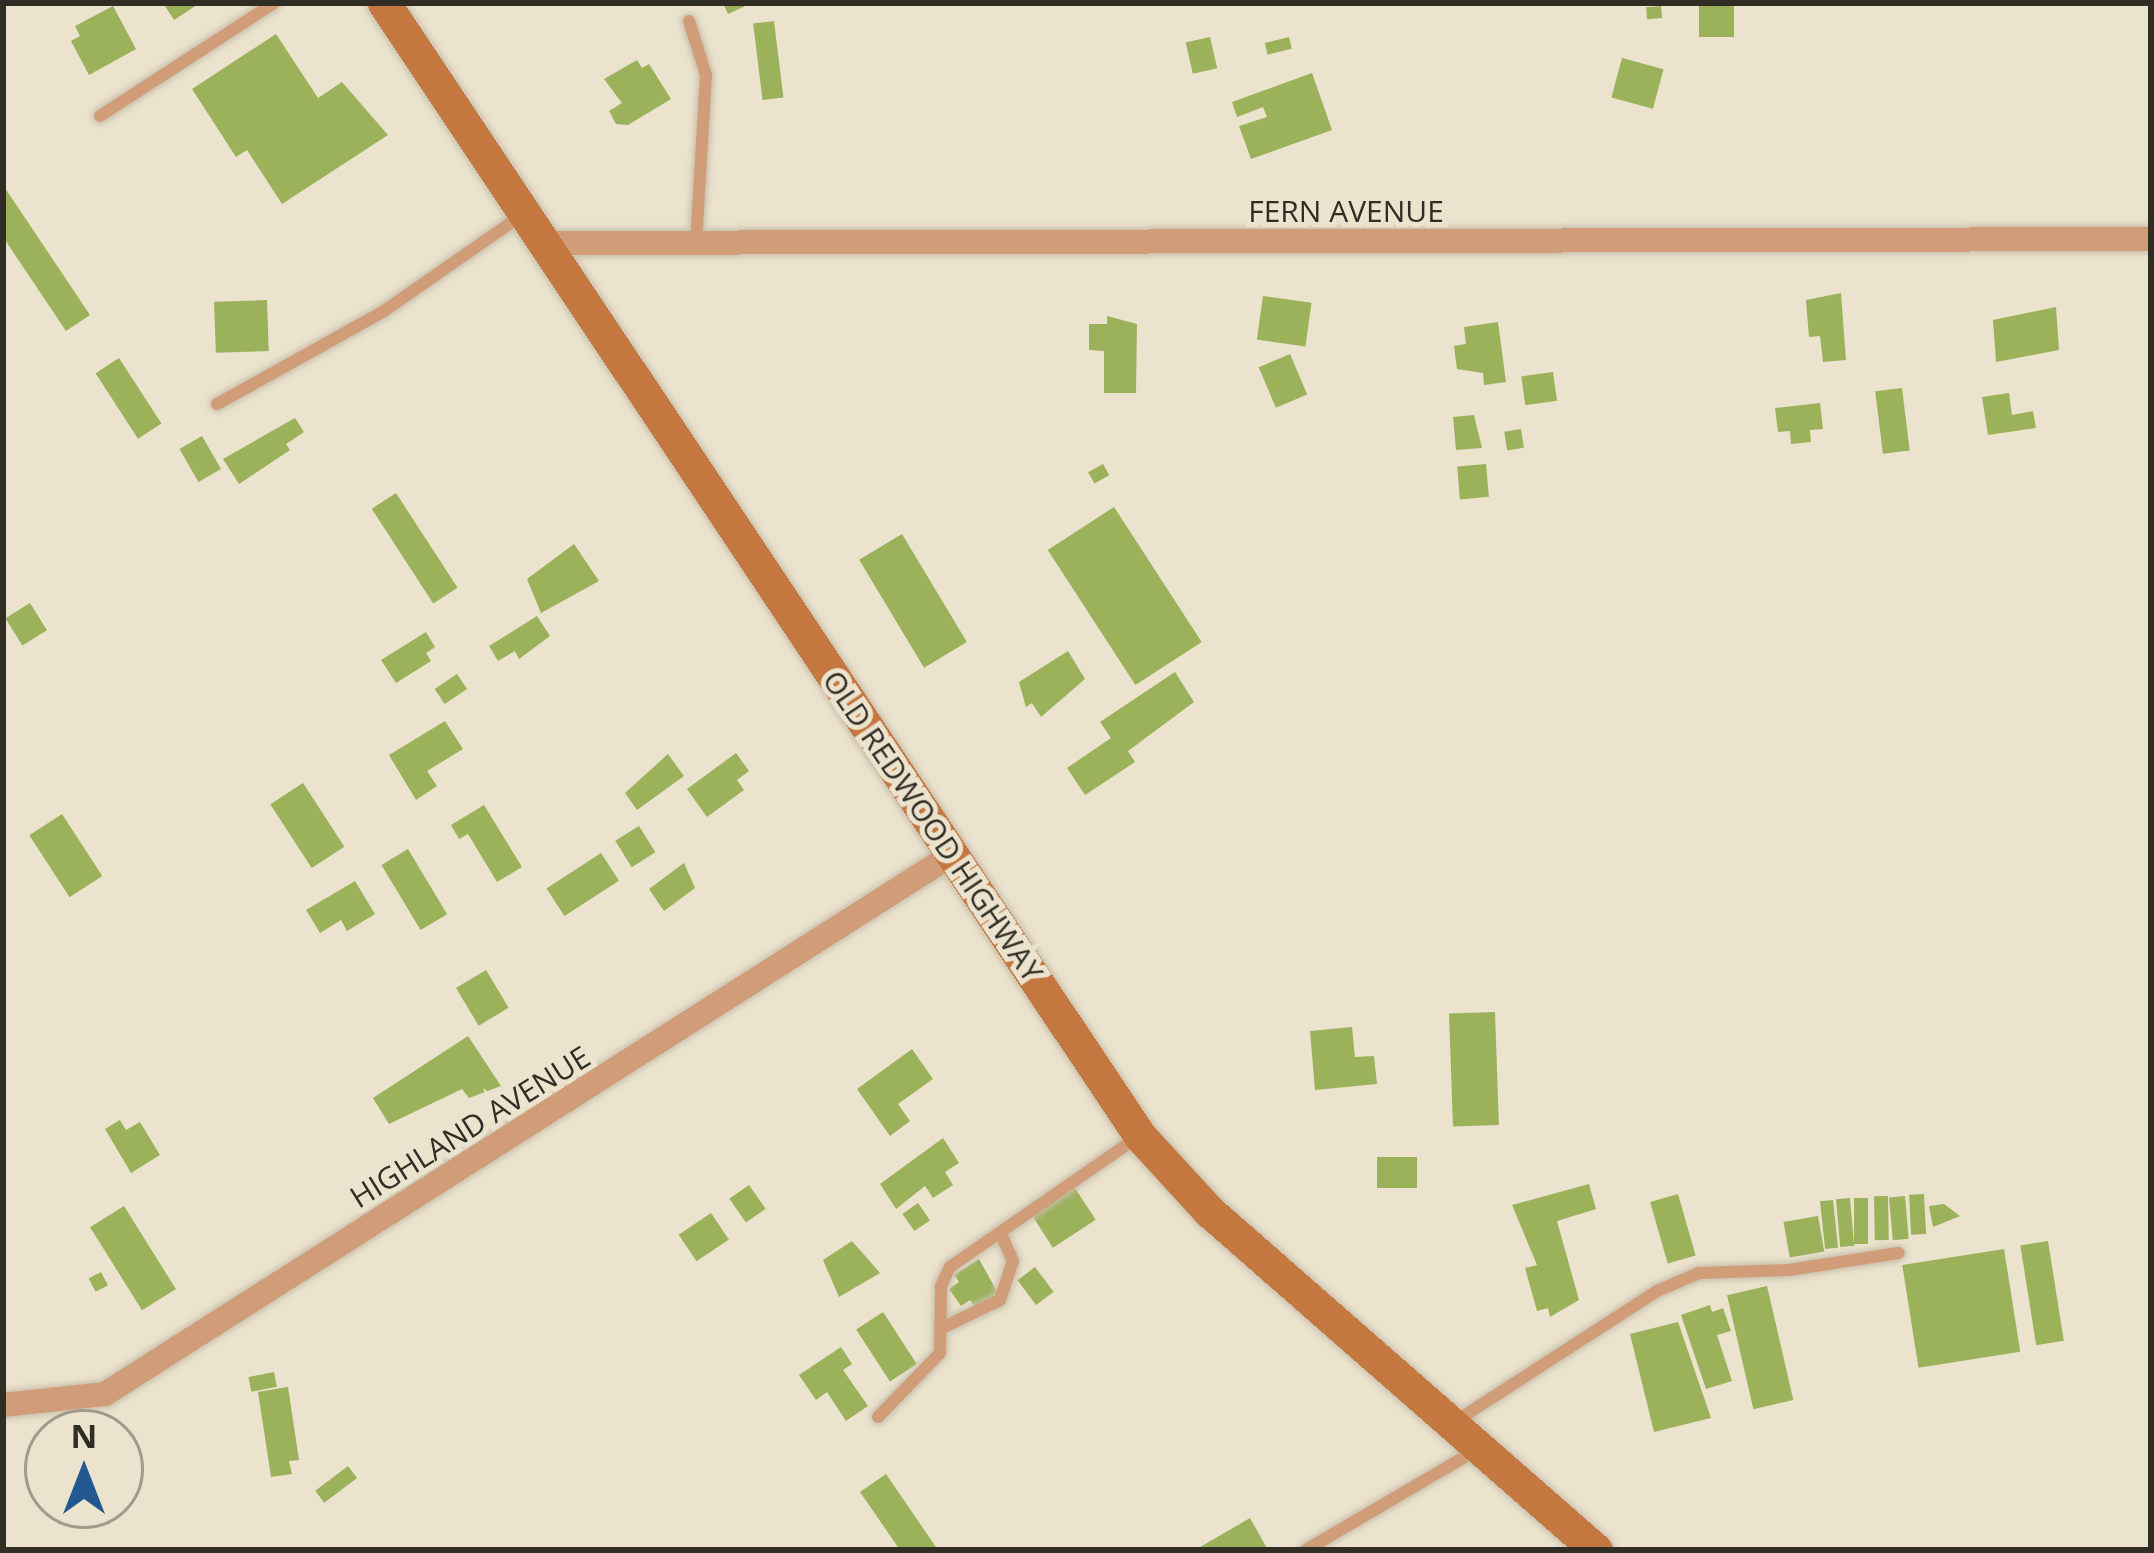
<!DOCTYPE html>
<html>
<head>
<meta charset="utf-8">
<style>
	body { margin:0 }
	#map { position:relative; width:2154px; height:1553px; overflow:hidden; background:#ece3ce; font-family:"Open Sans",sans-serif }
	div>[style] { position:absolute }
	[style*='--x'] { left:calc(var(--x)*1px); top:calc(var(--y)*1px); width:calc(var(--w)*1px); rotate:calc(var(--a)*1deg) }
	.building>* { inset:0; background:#9bb15a; transform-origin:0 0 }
	.roads { filter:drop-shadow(0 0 3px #c6bfac) drop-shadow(0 0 3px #c6bfac) }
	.lane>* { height:12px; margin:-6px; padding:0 6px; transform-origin:6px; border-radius:6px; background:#d19d79 }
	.street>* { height:24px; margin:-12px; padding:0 12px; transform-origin:12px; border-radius:12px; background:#d19d79 }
	.secondary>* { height:33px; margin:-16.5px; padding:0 16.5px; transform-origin:16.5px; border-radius:16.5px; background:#c4773e }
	span { translate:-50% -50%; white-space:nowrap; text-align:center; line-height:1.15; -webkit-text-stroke:10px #ece3ce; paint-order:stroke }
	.street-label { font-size:30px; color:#302d25 }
	.frame { position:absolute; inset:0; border:6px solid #302d25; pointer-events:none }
	.north { position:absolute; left:24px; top:1409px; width:120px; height:120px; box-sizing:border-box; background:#ece3ce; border:3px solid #a19a8a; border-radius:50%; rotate:0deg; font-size:33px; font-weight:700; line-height:48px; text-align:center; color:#302d25 }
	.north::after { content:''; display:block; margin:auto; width:42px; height:54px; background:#225991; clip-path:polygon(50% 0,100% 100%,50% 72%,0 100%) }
</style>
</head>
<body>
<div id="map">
	<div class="building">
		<i style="clip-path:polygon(163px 3px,200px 3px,174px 20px)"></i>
		<i style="clip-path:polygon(723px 3px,752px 3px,728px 14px)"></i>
		<i style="left:1699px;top:3px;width:35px;height:34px"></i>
		<i style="clip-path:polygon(113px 6px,136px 49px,89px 75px,71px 41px,80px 36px,75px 26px)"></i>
		<i style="left:1661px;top:6px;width:12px;height:15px;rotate:85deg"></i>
		<i style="left:774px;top:21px;width:77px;height:21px;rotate:83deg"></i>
		<i style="clip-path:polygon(276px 34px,318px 98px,342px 82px,388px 135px,282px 204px,247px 150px,236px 157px,192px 89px)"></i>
		<i style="left:1210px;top:37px;width:32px;height:25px;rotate:77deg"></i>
		<i style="left:1289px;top:37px;width:12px;height:25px;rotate:76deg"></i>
		<i style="left:1622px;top:58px;width:43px;height:41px;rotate:15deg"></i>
		<i style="clip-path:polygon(637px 60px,642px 68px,649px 64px,671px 99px,628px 125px,616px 124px,609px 111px,622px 103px,604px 79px)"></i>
		<i style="clip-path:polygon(1312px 73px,1332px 130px,1251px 159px,1239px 126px,1267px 117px,1263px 107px,1237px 117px,1232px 102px)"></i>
		<i style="clip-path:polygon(3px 185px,90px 315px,66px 331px,3px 237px)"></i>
		<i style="clip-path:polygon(1841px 293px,1846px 360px,1823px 362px,1820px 336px,1809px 337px,1806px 300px)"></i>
		<i style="left:1263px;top:296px;width:49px;height:44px;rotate:8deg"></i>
		<i style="left:267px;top:300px;width:51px;height:53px;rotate:88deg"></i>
		<i style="clip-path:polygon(2056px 307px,2059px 350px,1996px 362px,1993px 320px)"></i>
		<i style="clip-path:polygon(1107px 316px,1137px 324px,1136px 393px,1104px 393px,1104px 351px,1089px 350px,1089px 324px,1107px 324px)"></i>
		<i style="clip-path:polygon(1498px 322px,1506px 382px,1484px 385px,1483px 373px,1457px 369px,1454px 346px,1466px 344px,1464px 327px)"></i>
		<i style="left:1290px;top:354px;width:44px;height:34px;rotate:67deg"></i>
		<i style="left:119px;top:358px;width:78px;height:28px;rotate:57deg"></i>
		<i style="left:1553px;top:372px;width:29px;height:32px;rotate:82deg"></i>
		<i style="left:1902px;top:388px;width:63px;height:27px;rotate:83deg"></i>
		<i style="clip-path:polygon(2009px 393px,2012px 415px,2033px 411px,2036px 428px,1988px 435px,1982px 397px)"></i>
		<i style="clip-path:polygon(1820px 403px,1823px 429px,1810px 430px,1811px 442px,1791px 444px,1790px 431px,1778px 432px,1775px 408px)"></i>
		<i style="clip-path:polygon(1474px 415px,1482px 448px,1456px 450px,1453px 417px)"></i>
		<i style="clip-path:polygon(295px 418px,304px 432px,286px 444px,290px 450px,239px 484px,223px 459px)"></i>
		<i style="left:1521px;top:429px;width:19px;height:17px;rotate:81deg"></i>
		<i style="left:202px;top:436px;width:38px;height:26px;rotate:60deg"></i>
		<i style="left:1103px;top:464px;width:13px;height:17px;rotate:61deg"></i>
		<i style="left:1486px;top:464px;width:33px;height:29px;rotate:85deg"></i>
		<i style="left:396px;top:493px;width:113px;height:29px;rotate:57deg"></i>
		<i style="left:1114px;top:507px;width:161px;height:79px;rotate:57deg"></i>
		<i style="left:902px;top:534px;width:126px;height:50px;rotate:59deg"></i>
		<i style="clip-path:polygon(574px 544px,599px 581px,541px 613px,527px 579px)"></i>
		<i style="left:30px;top:603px;width:32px;height:29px;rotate:58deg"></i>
		<i style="clip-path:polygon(537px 616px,550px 636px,519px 659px,515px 651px,498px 661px,489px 646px)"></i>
		<i style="clip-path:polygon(426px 632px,435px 647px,426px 653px,431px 661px,396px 683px,381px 660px)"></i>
		<i style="clip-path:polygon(1068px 651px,1085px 679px,1041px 717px,1032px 703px,1026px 707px,1019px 682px)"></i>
		<i style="clip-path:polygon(1175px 672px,1194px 702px,1128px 751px,1135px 762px,1085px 795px,1067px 768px,1111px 738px,1100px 722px)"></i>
		<i style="left:457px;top:674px;width:18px;height:27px;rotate:56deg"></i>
		<i style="clip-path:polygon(445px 721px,463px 749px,427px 771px,437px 786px,416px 800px,389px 755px)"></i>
		<i style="clip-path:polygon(736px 753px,749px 771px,737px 780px,744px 790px,707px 817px,687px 789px)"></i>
		<i style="clip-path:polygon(668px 754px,684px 776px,637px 810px,625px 793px)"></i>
		<i style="left:303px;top:783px;width:76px;height:39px;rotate:57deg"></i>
		<i style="clip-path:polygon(484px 805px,522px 867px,497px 882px,468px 834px,459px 839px,451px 825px)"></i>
		<i style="left:62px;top:814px;width:74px;height:39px;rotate:57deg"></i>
		<i style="left:639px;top:826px;width:31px;height:28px;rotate:58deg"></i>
		<i style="left:408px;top:849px;width:76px;height:31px;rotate:59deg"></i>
		<i style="left:601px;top:853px;width:33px;height:65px;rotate:57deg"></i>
		<i style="clip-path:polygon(684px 863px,695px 888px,664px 911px,649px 889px)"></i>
		<i style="clip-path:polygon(355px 881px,375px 914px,347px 931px,341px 920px,320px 933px,306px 910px)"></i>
		<i style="left:486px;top:970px;width:44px;height:35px;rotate:59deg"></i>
		<i style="left:1495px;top:1012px;width:113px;height:46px;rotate:88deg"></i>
		<i style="clip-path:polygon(1352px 1027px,1355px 1057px,1374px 1056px,1377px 1084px,1315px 1090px,1310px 1031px)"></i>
		<i style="clip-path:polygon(468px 1036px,501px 1086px,469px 1098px,462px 1089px,389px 1124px,373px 1098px)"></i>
		<i style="clip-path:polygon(912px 1049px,933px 1079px,898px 1104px,910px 1121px,890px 1136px,857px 1089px)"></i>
		<i style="clip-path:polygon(120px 1120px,126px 1130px,140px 1122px,160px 1155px,131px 1173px,105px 1129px)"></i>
		<i style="clip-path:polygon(943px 1138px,959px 1163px,945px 1172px,953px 1185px,933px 1198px,925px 1186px,896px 1209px,880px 1184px)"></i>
		<i style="left:1377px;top:1157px;width:40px;height:31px"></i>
		<i style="clip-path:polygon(1589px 1184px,1596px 1209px,1557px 1221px,1579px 1300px,1550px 1317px,1548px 1308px,1537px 1311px,1525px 1268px,1537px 1265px,1512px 1205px)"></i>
		<i style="left:749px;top:1185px;width:29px;height:24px;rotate:55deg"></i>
		<i style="left:1075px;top:1188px;width:38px;height:51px;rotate:57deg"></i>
		<i style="left:1678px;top:1194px;width:64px;height:29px;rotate:74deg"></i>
		<i style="left:1924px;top:1194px;width:40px;height:15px;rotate:87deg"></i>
		<i style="left:1888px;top:1196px;width:44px;height:14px;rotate:89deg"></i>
		<i style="left:1905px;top:1196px;width:43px;height:16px;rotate:85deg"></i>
		<i style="left:1850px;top:1198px;width:48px;height:14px;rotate:85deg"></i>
		<i style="left:1854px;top:1198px;width:14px;height:46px"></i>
		<i style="left:1833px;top:1200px;width:48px;height:13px;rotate:84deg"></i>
		<i style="left:918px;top:1203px;width:21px;height:19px;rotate:55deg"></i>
		<i style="clip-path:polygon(1944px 1204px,1960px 1216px,1933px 1227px,1929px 1206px)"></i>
		<i style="left:124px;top:1206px;width:98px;height:40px;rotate:58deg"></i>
		<i style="left:711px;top:1213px;width:32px;height:39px;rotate:56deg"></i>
		<i style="left:1818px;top:1216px;width:36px;height:35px;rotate:80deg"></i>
		<i style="clip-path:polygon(852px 1241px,880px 1273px,839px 1297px,823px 1260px)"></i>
		<i style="left:2048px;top:1241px;width:101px;height:28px;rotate:81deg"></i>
		<i style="left:2004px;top:1249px;width:104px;height:103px;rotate:81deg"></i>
		<i style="clip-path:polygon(979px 1259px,999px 1295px,977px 1310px,970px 1300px,961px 1306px,949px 1289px,959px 1282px,954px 1275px)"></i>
		<i style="left:1035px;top:1267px;width:31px;height:22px;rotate:53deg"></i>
		<i style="left:101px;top:1272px;width:15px;height:14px;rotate:62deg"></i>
		<i style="left:1767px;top:1286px;width:117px;height:41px;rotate:77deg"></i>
		<i style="clip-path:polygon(1710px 1305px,1712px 1312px,1723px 1308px,1731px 1331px,1717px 1335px,1732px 1381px,1706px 1389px,1681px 1315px)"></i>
		<i style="left:883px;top:1312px;width:62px;height:32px;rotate:57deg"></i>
		<i style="clip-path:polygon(1678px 1322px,1711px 1418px,1654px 1432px,1630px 1334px)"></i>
		<i style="clip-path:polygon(841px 1347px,852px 1364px,843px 1370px,868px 1406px,846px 1421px,827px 1392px,816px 1400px,799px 1375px)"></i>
		<i style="left:274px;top:1372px;width:15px;height:26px;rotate:79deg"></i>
		<i style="clip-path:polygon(288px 1387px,299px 1460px,289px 1461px,292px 1474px,271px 1477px,258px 1392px)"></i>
		<i style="left:348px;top:1466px;width:15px;height:41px;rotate:53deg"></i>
		<i style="clip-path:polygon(886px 1474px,938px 1550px,900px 1550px,860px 1492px)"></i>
		<i style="clip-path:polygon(1250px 1518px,1268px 1550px,1195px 1550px)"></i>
	</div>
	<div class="roads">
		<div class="lane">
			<i style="--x:689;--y:21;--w:57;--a:72.5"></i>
			<i style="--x:706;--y:75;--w:166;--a:93.4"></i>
			<i style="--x:100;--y:116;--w:207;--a:-33"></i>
			<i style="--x:217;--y:404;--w:191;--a:-29.1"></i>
			<i style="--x:384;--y:311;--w:168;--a:-34.8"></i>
			<i style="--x:944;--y:1327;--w:62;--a:-25.7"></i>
			<i style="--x:1000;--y:1300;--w:41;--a:-71.6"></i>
			<i style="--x:1013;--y:1261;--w:30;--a:-114"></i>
			<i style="--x:878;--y:1417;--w:89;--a:-45.9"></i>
			<i style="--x:940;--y:1353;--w:67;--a:-89.1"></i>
			<i style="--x:941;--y:1286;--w:21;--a:-65"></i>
			<i style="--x:950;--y:1267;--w:230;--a:-34.7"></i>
			<i style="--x:1456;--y:1421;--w:239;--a:-32.9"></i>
			<i style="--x:1657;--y:1291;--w:46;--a:-23.2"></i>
			<i style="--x:1699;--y:1273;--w:90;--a:-1.9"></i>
			<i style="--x:1789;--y:1270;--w:111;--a:-8.8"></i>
			<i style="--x:1306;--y:1550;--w:196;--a:-30.4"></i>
		</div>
		<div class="street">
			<i style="--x:540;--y:243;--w:1611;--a:-0.14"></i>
			<i style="--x:3;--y:1405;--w:103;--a:-6.2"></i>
			<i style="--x:105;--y:1394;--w:1005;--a:-32.49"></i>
		</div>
		<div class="secondary">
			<i style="--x:384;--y:3;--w:1362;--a:56.29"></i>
			<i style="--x:1140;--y:1136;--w:103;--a:47.4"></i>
			<i style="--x:1210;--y:1212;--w:513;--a:41.21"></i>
		</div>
	</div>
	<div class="street-label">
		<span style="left:1346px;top:211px">FERN AVENUE</span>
		<span style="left:933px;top:826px;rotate:56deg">OLD REDWOOD HIGHWAY</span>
		<span style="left:470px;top:1127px;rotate:-32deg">HIGHLAND AVENUE</span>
	</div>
	<div class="frame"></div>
	<div class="north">N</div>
</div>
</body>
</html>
